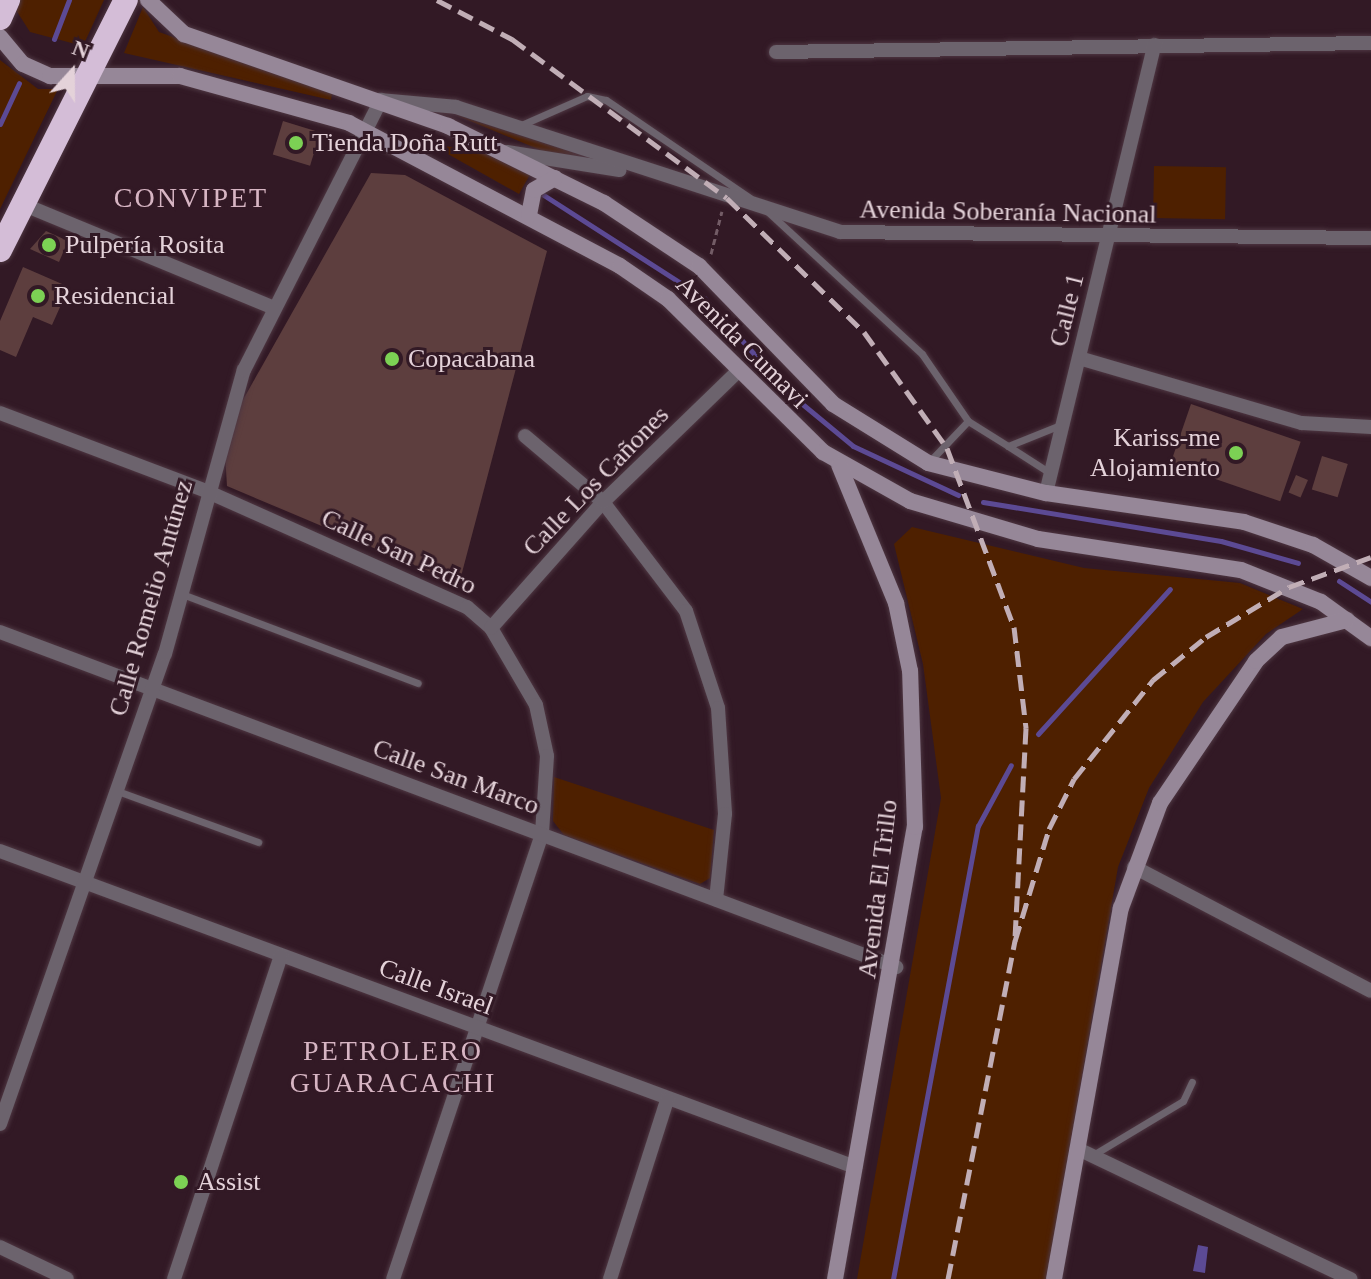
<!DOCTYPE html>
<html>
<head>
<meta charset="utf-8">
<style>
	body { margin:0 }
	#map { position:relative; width:1371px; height:1279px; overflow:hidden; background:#321925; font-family:Georgia,serif }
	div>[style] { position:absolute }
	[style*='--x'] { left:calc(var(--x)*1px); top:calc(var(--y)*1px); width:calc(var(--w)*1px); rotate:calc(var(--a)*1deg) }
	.green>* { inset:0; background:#4e2000; transform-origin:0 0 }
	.water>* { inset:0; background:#5c4a94 }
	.stream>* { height:5px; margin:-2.5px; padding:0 2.5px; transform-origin:2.5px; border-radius:2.5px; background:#5c4a94 }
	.building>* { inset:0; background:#5d3e3e; transform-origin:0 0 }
	.path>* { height:3px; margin-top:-1.5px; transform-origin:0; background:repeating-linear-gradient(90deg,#735c66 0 6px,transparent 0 10px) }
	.roads { filter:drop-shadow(0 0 2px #4e3742) drop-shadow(0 0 2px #4e3742) }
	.lane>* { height:7px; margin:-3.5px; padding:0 3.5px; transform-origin:3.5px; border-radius:3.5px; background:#6c636d }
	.street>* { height:14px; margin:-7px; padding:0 7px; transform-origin:7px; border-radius:7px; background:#6c636d }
	.secondary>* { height:16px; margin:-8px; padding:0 8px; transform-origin:8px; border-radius:8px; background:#968798 }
	.highway>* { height:24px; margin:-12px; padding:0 12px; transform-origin:12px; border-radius:12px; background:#d4bdd7 }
	.rail>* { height:5px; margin-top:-2.5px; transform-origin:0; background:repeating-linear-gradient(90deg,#c1aeb6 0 16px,transparent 0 24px) }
	.dots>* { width:22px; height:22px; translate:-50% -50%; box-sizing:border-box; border:4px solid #321925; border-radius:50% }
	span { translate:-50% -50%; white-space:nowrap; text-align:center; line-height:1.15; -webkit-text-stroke:6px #321925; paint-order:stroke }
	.poi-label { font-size:26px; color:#e4d2d9 }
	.left { translate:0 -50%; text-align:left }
	.right { translate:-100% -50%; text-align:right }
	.street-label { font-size:26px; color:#e4d2d9 }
	.neighbourhood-label { font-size:28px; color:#d7b5c3; letter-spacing:2px }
	.north { position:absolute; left:32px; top:32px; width:80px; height:80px; -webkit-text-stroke:6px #321925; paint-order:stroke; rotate:21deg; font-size:22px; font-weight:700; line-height:32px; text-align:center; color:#e4d2d9 }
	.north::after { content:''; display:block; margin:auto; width:28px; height:36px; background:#e4d2d9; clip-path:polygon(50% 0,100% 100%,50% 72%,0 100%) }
</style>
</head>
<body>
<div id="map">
	<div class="green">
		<i style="clip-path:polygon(19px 0,104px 0,83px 46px,30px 32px,16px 10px)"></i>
		<i style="clip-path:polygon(143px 7px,159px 32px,332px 94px,331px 100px,124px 53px)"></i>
		<i style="clip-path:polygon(0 60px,38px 89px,58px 89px,0 209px)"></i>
		<i style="clip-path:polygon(456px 115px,596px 160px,545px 152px)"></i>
		<i style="clip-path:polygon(430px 144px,487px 152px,531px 173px,519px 194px)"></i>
		<i style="left:1154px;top:166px;width:72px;height:52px;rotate:1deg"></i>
		<i style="clip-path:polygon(912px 527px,1084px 568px,1240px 583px,1303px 609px,1266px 634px,1203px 702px,1149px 788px,1118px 867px,1047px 1279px,857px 1279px,941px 798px,923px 664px,894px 544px)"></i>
		<i style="clip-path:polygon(554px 777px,714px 830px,710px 878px,700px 884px,564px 835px,553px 821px)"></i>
	</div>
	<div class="water">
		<i style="clip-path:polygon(1198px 1245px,1208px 1247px,1205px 1273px,1193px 1271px)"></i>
	</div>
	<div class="stream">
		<i style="--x:54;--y:39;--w:42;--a:-69"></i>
		<i style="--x:0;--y:124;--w:45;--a:-65.1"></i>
		<i style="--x:542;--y:194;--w:193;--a:32.7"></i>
		<i style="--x:704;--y:298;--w:127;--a:48.2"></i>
		<i style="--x:789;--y:393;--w:83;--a:39.6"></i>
		<i style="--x:853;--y:446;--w:116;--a:25"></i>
		<i style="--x:983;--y:502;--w:241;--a:9.3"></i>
		<i style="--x:1221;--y:541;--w:80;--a:15.9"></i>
		<i style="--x:1339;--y:581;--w:38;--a:33"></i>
		<i style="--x:1038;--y:734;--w:196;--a:-47.7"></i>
		<i style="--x:893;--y:1279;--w:461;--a:-79.4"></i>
		<i style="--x:978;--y:826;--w:69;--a:-61.6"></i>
	</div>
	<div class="building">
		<i style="left:283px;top:121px;width:39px;height:35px;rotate:17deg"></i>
		<i style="clip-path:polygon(371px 173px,405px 175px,547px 251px,459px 584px,227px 486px,225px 453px,240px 405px)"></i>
		<i style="clip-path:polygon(46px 231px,68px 241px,59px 262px,30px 249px)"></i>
		<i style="clip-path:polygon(23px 267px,69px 287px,52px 325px,33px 317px,16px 357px,0 350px,0 321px)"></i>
		<i style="left:1191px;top:404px;width:116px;height:63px;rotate:19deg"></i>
		<i style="left:1322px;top:456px;width:27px;height:35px;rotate:17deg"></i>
		<i style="left:1296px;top:475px;width:13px;height:19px;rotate:23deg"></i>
	</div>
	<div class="path">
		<i style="--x:711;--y:254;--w:44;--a:-75.7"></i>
	</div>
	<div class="roads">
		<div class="lane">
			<i style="--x:519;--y:126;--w:74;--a:-23.8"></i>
			<i style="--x:587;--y:96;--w:19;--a:12"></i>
			<i style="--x:606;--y:100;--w:174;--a:34.2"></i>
			<i style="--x:766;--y:210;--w:212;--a:42.7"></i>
			<i style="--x:922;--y:354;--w:81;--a:55.5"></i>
			<i style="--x:1008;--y:446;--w:50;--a:32.7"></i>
			<i style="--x:930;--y:461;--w:55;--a:-46.5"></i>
			<i style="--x:968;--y:421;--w:47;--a:32"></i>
			<i style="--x:1008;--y:446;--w:59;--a:-21.8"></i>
			<i style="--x:182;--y:594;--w:252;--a:20.7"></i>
			<i style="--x:120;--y:792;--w:147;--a:19.9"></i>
			<i style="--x:1093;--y:1155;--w:105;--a:-31"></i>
			<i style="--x:1183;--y:1101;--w:21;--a:-65"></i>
		</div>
		<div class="street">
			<i style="--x:776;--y:52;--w:595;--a:-0.87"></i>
			<i style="--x:507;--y:152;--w:114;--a:9.1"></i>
			<i style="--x:22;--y:204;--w:273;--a:22.4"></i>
			<i style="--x:1079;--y:358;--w:232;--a:16.3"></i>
			<i style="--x:1302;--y:423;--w:69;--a:3.3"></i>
			<i style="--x:0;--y:413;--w:220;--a:20.7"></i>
			<i style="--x:206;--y:491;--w:286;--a:24"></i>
			<i style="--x:467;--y:607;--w:32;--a:41"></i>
			<i style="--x:491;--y:628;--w:89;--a:59.7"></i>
			<i style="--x:536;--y:705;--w:52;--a:77.8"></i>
			<i style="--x:547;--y:756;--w:78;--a:93.7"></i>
			<i style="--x:542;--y:834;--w:469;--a:108.5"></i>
			<i style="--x:525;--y:436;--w:102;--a:40.2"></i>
			<i style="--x:603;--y:502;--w:137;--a:52.7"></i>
			<i style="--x:686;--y:611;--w:102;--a:71.7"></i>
			<i style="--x:718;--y:708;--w:106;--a:86.2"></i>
			<i style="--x:725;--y:814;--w:86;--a:96"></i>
			<i style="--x:1046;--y:493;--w:461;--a:-76.4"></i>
			<i style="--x:491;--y:628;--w:169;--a:-48.4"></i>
			<i style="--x:603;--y:502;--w:188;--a:-44.1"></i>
			<i style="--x:0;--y:632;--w:957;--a:20.5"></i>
			<i style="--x:0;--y:851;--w:912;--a:20.28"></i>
			<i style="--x:1134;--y:867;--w:267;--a:27.6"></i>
			<i style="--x:0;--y:1124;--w:498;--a:-70.7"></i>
			<i style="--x:165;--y:654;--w:295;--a:-74.5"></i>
			<i style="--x:244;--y:370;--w:303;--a:-63.1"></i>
			<i style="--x:381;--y:100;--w:75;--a:5.3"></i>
			<i style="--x:456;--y:107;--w:404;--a:18"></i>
			<i style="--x:840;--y:232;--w:531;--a:0.65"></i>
			<i style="--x:1078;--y:1149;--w:302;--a:25.5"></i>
			<i style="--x:0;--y:1247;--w:74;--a:25.5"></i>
			<i style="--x:174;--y:1279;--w:340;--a:-71.7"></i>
			<i style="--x:610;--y:1279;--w:188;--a:-72.3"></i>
		</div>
		<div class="secondary">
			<i style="--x:148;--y:0;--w:50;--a:43.4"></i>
			<i style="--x:184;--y:34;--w:280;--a:19.2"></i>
			<i style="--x:448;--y:126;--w:174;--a:26.3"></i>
			<i style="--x:604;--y:203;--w:114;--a:33.6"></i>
			<i style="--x:699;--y:266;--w:192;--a:45.8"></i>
			<i style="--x:833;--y:404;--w:112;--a:31.8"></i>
			<i style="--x:928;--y:463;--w:122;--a:14.3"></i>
			<i style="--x:1046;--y:493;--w:200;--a:8.3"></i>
			<i style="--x:1244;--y:522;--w:73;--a:18.4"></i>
			<i style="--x:1313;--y:545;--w:67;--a:29.6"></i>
			<i style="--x:0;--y:37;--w:35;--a:50"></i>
			<i style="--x:23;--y:64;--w:30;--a:24"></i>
			<i style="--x:50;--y:76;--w:130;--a:0"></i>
			<i style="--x:180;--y:76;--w:175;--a:15.5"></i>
			<i style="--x:349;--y:123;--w:306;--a:27.8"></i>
			<i style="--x:620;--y:266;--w:58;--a:34.5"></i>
			<i style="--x:668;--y:299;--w:218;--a:44.6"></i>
			<i style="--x:823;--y:452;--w:100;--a:29.4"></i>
			<i style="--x:910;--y:501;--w:134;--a:16.5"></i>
			<i style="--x:1038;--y:539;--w:205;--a:8.7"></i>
			<i style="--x:1241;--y:570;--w:86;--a:21.8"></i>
			<i style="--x:1321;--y:602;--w:62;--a:35.8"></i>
			<i style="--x:529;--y:215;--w:25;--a:-79"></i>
			<i style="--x:534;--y:190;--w:24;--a:-30"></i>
			<i style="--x:835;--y:1279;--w:459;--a:-80"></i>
			<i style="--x:915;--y:827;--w:156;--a:-91.8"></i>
			<i style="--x:910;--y:671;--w:69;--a:-101.6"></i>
			<i style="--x:896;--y:603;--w:149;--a:-112.4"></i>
			<i style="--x:1054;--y:1279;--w:377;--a:-79.8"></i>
			<i style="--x:1121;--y:908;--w:112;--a:-69.6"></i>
			<i style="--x:1160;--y:803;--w:171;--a:-55.9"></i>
			<i style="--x:1256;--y:661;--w:35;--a:-43"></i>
			<i style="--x:1282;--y:637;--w:67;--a:-14.7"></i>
		</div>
		<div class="highway">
			<i style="--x:0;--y:18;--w:20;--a:-66"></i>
			<i style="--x:0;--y:250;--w:280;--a:-63.3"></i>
		</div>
	</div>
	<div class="rail">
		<i style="--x:437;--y:0;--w:85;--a:27.5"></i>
		<i style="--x:512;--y:39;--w:267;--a:36.5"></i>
		<i style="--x:727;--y:198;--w:192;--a:44.4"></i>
		<i style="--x:864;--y:332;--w:143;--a:54.4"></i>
		<i style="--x:947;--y:448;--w:191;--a:69.5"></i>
		<i style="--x:1014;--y:627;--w:102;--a:83.2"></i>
		<i style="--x:1026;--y:728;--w:213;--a:93"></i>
		<i style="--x:948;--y:1279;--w:345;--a:-78.8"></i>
		<i style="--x:1015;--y:941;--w:117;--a:-73.1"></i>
		<i style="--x:1049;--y:829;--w:56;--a:-63.4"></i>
		<i style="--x:1074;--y:779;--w:127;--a:-51.4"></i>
		<i style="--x:1153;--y:680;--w:68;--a:-39.1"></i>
		<i style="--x:1206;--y:637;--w:97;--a:-31.1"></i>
		<i style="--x:1289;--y:587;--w:87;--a:-20.1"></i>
	</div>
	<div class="dots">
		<i style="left:296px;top:143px;background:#7cd154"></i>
		<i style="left:49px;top:245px;background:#7cd154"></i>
		<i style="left:38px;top:296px;background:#7cd154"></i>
		<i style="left:392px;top:359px;background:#7cd154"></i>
		<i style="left:1236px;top:453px;background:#7cd154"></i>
		<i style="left:181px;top:1182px;background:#7cd154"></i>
	</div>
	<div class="poi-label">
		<span class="left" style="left:312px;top:143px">Tienda Doña Rutt</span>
		<span class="left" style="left:65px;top:245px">Pulpería Rosita</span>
		<span class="left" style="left:54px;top:296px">Residencial</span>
		<span class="left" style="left:408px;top:359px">Copacabana</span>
		<span class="right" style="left:1220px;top:453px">Kariss-me<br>Alojamiento</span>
		<span class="left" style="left:197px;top:1182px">Assist</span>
	</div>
	<div class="street-label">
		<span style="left:1008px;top:212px;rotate:1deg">Avenida Soberanía Nacional</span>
		<span style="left:1067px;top:310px;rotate:-76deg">Calle 1</span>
		<span style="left:742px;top:342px;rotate:45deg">Avenida Cumavi</span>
		<span style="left:596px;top:481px;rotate:-46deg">Calle Los Cañones</span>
		<span style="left:399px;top:552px;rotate:25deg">Calle San Pedro</span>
		<span style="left:151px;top:598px;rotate:-74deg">Calle Romelio Antúnez</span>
		<span style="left:456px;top:777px;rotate:20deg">Calle San Marco</span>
		<span style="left:878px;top:889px;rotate:-83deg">Avenida El Trillo</span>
		<span style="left:436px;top:987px;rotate:20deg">Calle Israel</span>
	</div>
	<div class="neighbourhood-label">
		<span style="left:191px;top:198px">CONVIPET</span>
		<span style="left:393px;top:1067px">PETROLERO<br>GUARACACHI</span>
	</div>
	<div class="north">N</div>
</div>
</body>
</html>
